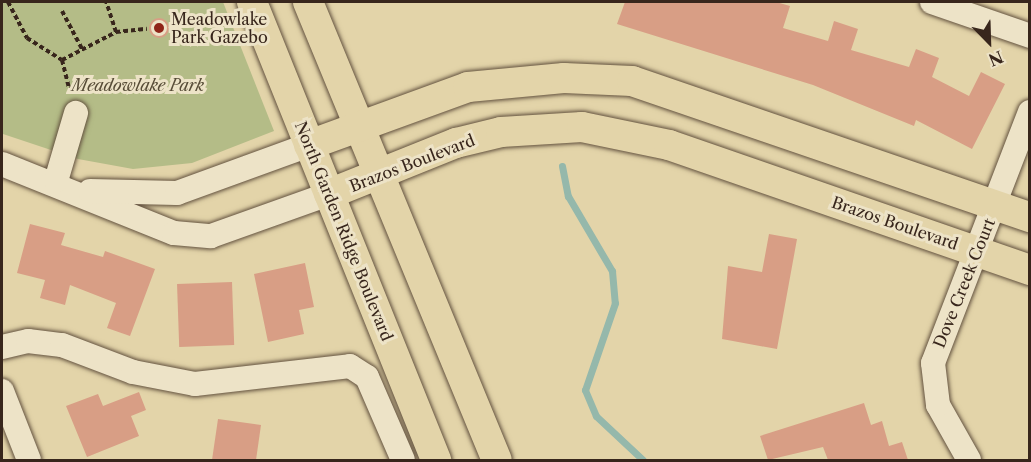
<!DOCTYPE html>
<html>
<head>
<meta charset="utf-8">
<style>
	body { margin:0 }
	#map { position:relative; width:1031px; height:462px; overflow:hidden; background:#e3d4a9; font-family:"Libre Caslon Text",serif }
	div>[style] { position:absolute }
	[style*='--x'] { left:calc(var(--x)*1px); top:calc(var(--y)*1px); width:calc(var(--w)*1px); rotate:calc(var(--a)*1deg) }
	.green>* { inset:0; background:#b4bc87 }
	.stream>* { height:7px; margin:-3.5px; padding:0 3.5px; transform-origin:3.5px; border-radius:3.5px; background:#95b8ab }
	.building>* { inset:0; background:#d89e85; transform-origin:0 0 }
	.round { border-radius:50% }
	.path>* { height:4px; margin-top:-2px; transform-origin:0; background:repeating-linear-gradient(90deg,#38261c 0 4.5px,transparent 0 7.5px) }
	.roads { filter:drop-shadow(0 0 2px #63523f) drop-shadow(0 0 2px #63523f) }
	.minor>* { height:24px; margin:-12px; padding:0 12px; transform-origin:12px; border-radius:12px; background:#ede3c7 }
	.major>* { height:30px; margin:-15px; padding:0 15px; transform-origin:15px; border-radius:15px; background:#e3d4a9 }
	.dots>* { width:16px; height:16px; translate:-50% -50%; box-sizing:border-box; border:3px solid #ede3c7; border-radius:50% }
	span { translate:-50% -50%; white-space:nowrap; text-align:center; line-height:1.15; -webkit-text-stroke:6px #ede3c7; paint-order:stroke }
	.poi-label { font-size:16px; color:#38261c }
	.left { translate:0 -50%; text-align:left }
	.park-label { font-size:16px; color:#574c37; font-style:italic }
	.street-label { font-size:16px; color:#38261c }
	.frame { position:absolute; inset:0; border:3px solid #38261c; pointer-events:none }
	.north { position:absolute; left:959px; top:12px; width:60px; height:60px; -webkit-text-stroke:4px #ede3c7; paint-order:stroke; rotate:157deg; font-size:16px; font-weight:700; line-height:24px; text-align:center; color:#38261c }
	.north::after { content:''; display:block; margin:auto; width:21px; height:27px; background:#38261c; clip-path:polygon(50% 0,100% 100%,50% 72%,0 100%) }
</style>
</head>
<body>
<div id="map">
	<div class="green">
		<i style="clip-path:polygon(2px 2px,223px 2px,274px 131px,192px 163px,133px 169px,78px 159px,3px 134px)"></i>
	</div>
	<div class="stream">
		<i style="--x:562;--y:166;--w:31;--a:79"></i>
		<i style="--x:568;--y:196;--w:87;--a:59.6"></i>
		<i style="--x:612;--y:271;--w:32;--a:85"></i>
		<i style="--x:615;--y:303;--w:92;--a:109"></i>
		<i style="--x:585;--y:390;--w:28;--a:67"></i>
		<i style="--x:596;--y:416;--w:64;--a:43.1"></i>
	</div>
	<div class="building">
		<i style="clip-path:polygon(625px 2px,776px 2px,790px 6px,783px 28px,828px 41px,834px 21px,858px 29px,851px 50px,909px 67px,916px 49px,939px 58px,932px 77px,969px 96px,981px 72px,1005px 84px,972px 149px,916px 120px,914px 126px,813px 85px,617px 24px)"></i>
		<i class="round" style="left:149px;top:18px;width:20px;height:20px"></i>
		<i style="clip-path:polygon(30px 224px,65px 233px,61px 245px,103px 257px,105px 251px,155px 269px,130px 336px,107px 328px,116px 303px,70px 285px,65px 305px,40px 298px,45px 280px,17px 273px)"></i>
		<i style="clip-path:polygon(769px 234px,797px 239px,777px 349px,722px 339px,728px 266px,762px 272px)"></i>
		<i style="clip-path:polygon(305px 263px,314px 307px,299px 310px,304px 334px,268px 342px,254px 274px)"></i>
		<i style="left:232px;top:282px;width:63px;height:55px;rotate:88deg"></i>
		<i style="clip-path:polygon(139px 392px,146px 410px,131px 416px,139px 436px,87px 457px,66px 406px,98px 394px,103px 406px)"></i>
		<i style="clip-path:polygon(864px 403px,871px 425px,882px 421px,889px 446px,902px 442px,908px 460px,828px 460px,823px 447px,768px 460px,760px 436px)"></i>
		<i style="clip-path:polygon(218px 419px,261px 425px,256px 460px,212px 460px)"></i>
	</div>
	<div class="path">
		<i style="--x:8;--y:2;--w:41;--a:62.2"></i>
		<i style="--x:27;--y:38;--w:41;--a:32.2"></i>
		<i style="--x:62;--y:60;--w:29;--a:76"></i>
		<i style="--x:69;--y:88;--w:6;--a:18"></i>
		<i style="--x:62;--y:11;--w:43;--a:62.2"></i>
		<i style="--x:116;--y:32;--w:31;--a:-6"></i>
		<i style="--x:62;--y:60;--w:61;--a:-27.4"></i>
		<i style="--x:116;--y:32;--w:32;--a:-108"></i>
	</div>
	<div class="roads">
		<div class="minor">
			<i style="--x:932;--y:2;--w:104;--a:19.1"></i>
			<i style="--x:2;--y:164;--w:185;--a:21.9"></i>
			<i style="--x:174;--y:233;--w:37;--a:5"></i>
			<i style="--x:211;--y:236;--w:125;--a:-19.6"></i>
			<i style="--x:56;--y:181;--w:71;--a:-73.6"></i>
			<i style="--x:90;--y:191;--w:87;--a:1.3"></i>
			<i style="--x:177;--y:193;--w:140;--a:-20"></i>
			<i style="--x:2;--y:347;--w:27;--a:-13"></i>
			<i style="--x:28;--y:341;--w:34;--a:7"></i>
			<i style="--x:62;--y:345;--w:76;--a:20.8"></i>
			<i style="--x:133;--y:372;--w:63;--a:11"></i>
			<i style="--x:195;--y:384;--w:156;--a:-6.6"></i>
			<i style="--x:350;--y:366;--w:20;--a:33"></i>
			<i style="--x:367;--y:377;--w:90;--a:66.6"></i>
			<i style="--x:2;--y:391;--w:74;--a:68.6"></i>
			<i style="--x:969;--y:460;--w:63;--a:-119.4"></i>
			<i style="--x:938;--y:405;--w:42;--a:-96.8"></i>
			<i style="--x:933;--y:363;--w:269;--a:-68.9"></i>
		</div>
		<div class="major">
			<i style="--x:252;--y:2;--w:494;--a:68.1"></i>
			<i style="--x:308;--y:2;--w:495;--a:67.6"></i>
			<i style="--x:309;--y:145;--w:169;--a:-20"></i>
			<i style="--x:468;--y:87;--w:96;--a:-5.4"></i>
			<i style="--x:564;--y:78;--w:68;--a:2.5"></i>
			<i style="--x:632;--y:81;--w:421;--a:18.9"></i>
			<i style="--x:329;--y:194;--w:137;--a:-21.9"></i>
			<i style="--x:456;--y:143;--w:46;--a:-13.7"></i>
			<i style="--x:501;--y:132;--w:81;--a:-3.5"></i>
			<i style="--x:582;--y:127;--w:89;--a:11.7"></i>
			<i style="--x:669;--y:145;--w:382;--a:19.1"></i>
		</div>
	</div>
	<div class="dots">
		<i style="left:159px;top:28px;background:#8f2418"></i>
	</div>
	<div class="poi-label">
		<span class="left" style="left:171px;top:28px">Meadowlake<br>Park Gazebo</span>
	</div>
	<div class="park-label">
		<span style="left:138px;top:85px">Meadowlake Park</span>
	</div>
	<div class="street-label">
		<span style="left:412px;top:163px;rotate:-21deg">Brazos Boulevard</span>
		<span style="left:895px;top:223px;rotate:19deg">Brazos Boulevard</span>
		<span style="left:344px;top:231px;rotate:68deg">North Garden Ridge Boulevard</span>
		<span style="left:964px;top:283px;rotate:-68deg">Dove Creek Court</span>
	</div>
	<div class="frame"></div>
	<div class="north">N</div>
</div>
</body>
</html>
